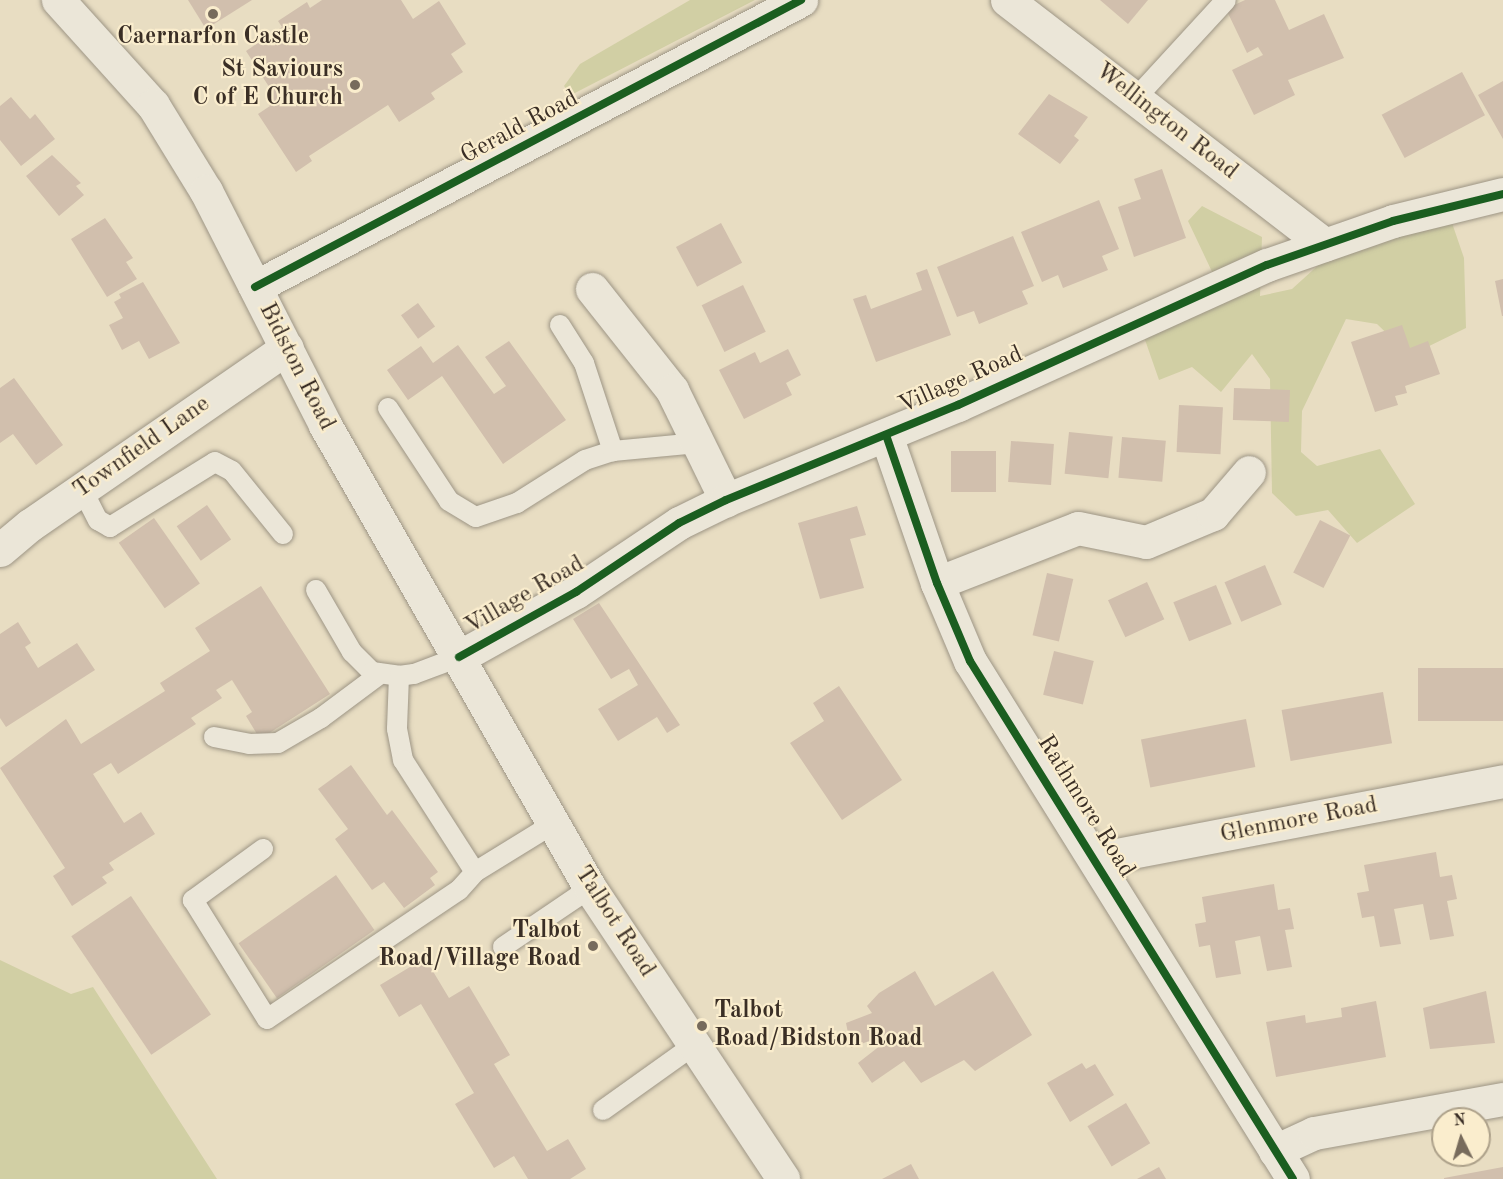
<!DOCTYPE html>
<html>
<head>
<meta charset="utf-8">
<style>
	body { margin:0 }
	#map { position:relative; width:1503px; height:1179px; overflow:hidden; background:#e8ddc2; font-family:"Old Standard TT",serif }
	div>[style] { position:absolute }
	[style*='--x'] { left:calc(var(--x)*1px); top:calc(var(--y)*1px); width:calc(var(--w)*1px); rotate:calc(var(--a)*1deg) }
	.green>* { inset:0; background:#d1cfa4 }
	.building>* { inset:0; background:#d1bfad; transform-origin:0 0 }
	.roads { filter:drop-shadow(0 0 2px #9d9585) drop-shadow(0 0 2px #9d9585) }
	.service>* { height:20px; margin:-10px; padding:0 10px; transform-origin:10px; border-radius:10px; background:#ebe6d8 }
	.minor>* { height:33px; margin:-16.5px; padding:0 16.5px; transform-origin:16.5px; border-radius:16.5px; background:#ebe6d8 }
	.tertiary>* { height:33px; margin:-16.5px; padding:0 16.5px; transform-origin:16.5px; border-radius:16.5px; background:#ebe6d8 }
	.secondary>* { height:33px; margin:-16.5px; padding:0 16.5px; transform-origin:16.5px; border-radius:16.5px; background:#ebe6d8 }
	.cycleway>* { height:8px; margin:-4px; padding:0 4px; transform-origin:4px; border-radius:4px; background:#1b5e20 }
	.dots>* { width:16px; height:16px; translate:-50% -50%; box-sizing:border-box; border:3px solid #faedcd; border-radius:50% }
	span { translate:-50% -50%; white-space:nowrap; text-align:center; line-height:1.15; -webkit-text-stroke:4.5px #faedcd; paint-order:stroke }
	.poi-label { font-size:24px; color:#3a2e25; font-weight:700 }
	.right { translate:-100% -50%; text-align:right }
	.left { translate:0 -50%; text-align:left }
	.street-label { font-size:24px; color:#3a2e25 }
	.north { position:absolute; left:1431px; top:1107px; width:60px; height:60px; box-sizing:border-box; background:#faedcd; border:2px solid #ada18a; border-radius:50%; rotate:355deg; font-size:16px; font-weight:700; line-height:24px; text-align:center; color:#3a2e25 }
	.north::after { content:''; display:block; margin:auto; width:21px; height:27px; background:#776b5c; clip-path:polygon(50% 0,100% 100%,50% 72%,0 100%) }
</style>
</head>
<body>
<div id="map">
	<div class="green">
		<i style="clip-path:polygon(690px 0,755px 0,571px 95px,564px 86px,580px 64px)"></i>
		<i style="clip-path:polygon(1202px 206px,1262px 237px,1260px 296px,1292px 289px,1324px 260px,1376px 245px,1422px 219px,1452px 223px,1464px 258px,1466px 328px,1419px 351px,1402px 348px,1377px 324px,1346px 319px,1302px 411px,1301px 452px,1317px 466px,1380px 449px,1415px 504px,1357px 543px,1328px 510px,1296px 516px,1272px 493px,1270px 379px,1252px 354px,1221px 392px,1192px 367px,1159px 380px,1144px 337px,1215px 278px,1188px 221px)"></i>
		<i style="clip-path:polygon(0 960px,71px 994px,93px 987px,217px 1179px,0 1179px)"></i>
	</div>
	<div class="building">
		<i style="clip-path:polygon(188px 0,252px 0,206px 29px)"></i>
		<i style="clip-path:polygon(322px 0,401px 0,413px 19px,439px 1px,466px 44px,451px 54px,463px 72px,431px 93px,435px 99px,399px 122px,388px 105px,309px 156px,312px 161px,296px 172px,258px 114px,270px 106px,265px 98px,273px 93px,246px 51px,282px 27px,278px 21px,307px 2px,310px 8px)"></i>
		<i style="clip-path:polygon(1100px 0,1148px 0,1128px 24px)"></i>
		<i style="clip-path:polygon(1245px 0,1275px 0,1289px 30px,1324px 14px,1344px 58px,1288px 80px,1295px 95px,1254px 115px,1232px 70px,1263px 55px,1258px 47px,1247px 53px,1226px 9px)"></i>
		<i style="left:1462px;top:72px;width:49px;height:91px;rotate:62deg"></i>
		<i style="clip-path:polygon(1503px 81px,1503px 139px,1478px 95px)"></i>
		<i style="clip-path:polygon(1049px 94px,1088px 117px,1074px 136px,1079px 140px,1060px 164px,1018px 134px)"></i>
		<i style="clip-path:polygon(11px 97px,30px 119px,35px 114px,55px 139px,21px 166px,0 140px,0 106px)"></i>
		<i style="clip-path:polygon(52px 155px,81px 183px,76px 186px,84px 195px,59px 216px,26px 176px)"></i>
		<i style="clip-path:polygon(1162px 169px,1186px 238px,1134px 257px,1118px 207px,1141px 199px,1134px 179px)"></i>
		<i style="clip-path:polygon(1099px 200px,1119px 249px,1102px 256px,1108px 270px,1063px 288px,1058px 275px,1042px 282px,1021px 232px)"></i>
		<i style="clip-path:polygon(105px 218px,133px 258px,126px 262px,137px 279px,107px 297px,71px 239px)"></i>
		<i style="left:721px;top:223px;width:45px;height:51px;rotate:62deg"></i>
		<i style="clip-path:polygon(1013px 236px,1034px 286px,1022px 291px,1028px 304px,979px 324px,974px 311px,957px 317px,937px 267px)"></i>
		<i style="clip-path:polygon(927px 269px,951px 335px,876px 362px,853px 299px,866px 295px,871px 309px,922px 290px,916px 273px)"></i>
		<i style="clip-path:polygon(1503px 279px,1503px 316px,1502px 316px,1495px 281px)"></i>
		<i style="clip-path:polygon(143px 282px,180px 343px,149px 359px,139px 341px,122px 350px,109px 325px,123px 318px,114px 302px,121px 298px,119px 294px)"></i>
		<i style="left:743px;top:285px;width:52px;height:46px;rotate:64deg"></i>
		<i style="left:418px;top:303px;width:29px;height:21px;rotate:54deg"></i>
		<i style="clip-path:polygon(1402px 325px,1410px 348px,1428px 341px,1440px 374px,1405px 386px,1407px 393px,1395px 396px,1398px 405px,1375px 412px,1351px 342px)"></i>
		<i style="clip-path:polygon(509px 341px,566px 420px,503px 464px,442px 376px,408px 400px,387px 370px,421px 346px,433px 363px,458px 345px,494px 394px,506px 386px,485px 357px)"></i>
		<i style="clip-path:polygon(788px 349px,801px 375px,786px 383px,792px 395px,744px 419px,719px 370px,755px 352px,760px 363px)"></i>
		<i style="clip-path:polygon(14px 378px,63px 445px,36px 465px,13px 434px,0 443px,0 388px)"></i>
		<i style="left:1234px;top:388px;width:56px;height:32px;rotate:2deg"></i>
		<i style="left:1179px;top:405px;width:44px;height:47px;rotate:3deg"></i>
		<i style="left:1069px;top:432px;width:44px;height:42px;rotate:6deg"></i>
		<i style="left:1122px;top:437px;width:44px;height:41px;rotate:5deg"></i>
		<i style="left:1011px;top:441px;width:43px;height:41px;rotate:4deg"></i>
		<i style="left:951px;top:451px;width:45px;height:41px"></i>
		<i style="left:207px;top:505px;width:42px;height:37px;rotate:55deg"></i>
		<i style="clip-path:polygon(857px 506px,866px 535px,850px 539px,864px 588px,820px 599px,798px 523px)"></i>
		<i style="left:154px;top:518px;width:80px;height:43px;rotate:55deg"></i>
		<i style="left:1320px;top:520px;width:34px;height:59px;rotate:27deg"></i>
		<i style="left:1265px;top:565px;width:43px;height:44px;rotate:67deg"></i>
		<i style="left:1047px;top:573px;width:27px;height:64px;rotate:13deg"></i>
		<i style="left:1147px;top:582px;width:41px;height:43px;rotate:65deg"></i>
		<i style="left:1216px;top:585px;width:42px;height:46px;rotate:68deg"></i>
		<i style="clip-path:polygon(261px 586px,330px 694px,260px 739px,246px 716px,252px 712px,232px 680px,216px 690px,222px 698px,191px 718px,196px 724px,118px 774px,111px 763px,93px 774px,124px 823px,141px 812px,155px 834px,109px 863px,114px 870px,102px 877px,107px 883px,72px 906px,53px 876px,65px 868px,0 768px,66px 719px,81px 744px,165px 691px,160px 683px,210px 651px,195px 628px)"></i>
		<i style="clip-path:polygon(599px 603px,680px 725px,667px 733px,657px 717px,618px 741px,598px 709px,638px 685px,629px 669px,611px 679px,573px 619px)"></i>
		<i style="clip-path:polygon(18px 622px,31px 643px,25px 647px,38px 668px,77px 643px,95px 670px,6px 727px,0 718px,0 634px)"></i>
		<i style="left:1054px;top:651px;width:41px;height:45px;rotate:14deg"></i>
		<i style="left:1503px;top:668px;width:53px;height:85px;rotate:90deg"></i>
		<i style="clip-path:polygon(839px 686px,902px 780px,842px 820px,790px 743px,824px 721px,813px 703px)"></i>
		<i style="left:1383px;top:692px;width:52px;height:103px;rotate:80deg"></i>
		<i style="left:1246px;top:719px;width:49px;height:107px;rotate:79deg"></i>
		<i style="clip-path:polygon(351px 765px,387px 815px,392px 810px,438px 872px,430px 878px,435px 885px,404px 908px,384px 882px,372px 890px,335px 839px,348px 829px,318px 789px)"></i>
		<i style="clip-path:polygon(1436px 852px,1440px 877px,1452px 875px,1457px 899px,1447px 901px,1454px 936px,1430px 940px,1423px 904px,1394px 909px,1401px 944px,1380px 947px,1374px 916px,1362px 918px,1357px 893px,1369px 891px,1364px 865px)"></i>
		<i style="left:336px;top:875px;width:67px;height:119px;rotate:55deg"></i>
		<i style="clip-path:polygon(1274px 884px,1278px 910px,1290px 908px,1294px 929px,1285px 930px,1292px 967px,1267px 971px,1260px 936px,1235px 941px,1241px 974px,1216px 978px,1210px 945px,1199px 947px,1195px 924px,1206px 922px,1202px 897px)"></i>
		<i style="left:131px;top:896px;width:143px;height:72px;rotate:56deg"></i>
		<i style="clip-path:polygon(425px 958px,449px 998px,469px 986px,510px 1055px,494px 1064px,547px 1151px,568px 1139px,586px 1169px,570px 1179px,528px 1179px,514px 1156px,494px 1168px,455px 1104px,474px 1093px,421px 1004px,399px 1017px,380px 985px)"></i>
		<i style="clip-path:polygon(915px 971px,935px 1006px,993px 971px,1032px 1035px,975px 1071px,964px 1060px,921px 1083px,904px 1061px,872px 1083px,858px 1063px,890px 1038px,887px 1034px,851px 1048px,846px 1023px,872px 1013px,867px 1006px,879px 993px)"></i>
		<i style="clip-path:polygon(1486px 991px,1495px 1043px,1430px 1049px,1423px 1008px)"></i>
		<i style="clip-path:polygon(1376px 1001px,1386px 1057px,1276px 1077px,1266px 1022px,1305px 1015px,1306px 1023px,1342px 1017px,1341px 1008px)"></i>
		<i style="clip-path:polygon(1082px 1063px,1086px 1069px,1095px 1064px,1114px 1095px,1070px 1122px,1047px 1083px)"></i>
		<i style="left:1126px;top:1103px;width:47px;height:45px;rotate:59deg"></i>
		<i style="clip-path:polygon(911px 1164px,919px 1179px,882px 1179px)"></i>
		<i style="clip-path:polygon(1159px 1167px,1166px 1179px,1137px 1179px)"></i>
		<i style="clip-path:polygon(1503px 1167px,1503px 1179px,1444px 1179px,1444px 1178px)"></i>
	</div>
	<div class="roads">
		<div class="service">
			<i style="--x:1135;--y:99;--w:134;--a:-47.4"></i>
			<i style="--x:560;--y:325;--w:45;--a:57.7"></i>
			<i style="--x:584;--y:363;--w:93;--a:71.8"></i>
			<i style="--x:388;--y:408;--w:111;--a:56.7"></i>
			<i style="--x:449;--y:501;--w:31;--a:31"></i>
			<i style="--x:476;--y:517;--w:43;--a:-18.9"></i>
			<i style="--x:517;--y:503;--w:80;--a:-32.3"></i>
			<i style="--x:585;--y:460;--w:29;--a:-18"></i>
			<i style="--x:613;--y:451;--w:85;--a:-5.4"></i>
			<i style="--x:82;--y:489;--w:35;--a:63"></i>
			<i style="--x:98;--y:520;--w:14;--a:30"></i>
			<i style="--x:110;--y:527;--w:123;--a:-31.8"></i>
			<i style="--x:215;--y:462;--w:19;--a:28"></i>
			<i style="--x:232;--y:471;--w:81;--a:51"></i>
			<i style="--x:316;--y:590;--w:72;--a:59.9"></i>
			<i style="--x:352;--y:652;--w:28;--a:45"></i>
			<i style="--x:372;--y:672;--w:27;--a:8"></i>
			<i style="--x:399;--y:676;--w:15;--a:-8"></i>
			<i style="--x:414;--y:674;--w:48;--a:-20.7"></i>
			<i style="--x:399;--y:676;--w:53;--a:92.2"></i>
			<i style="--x:397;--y:729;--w:32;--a:79"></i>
			<i style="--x:403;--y:760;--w:133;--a:57.3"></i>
			<i style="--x:214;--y:737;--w:36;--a:11"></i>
			<i style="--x:249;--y:744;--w:29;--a:-2"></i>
			<i style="--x:278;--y:743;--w:50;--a:-30.2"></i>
			<i style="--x:321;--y:718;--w:74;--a:-36.7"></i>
			<i style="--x:263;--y:849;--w:87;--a:143.9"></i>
			<i style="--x:193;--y:900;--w:140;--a:58.1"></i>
			<i style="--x:267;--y:1019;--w:231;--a:-33.9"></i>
			<i style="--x:459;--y:890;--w:24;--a:-48"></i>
			<i style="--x:475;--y:872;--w:92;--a:-31.6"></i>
			<i style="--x:503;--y:947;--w:105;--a:-34.1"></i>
			<i style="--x:603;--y:1110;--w:112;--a:-35.5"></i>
		</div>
		<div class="minor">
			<i style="--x:1007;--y:0;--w:401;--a:37.6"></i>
			<i style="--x:592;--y:289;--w:129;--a:51.6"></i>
			<i style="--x:672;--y:390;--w:123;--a:63.9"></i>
			<i style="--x:886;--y:435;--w:157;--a:71"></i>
			<i style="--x:937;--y:583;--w:85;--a:67.1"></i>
			<i style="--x:970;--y:661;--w:610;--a:58.05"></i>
			<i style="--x:937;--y:583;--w:151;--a:-21.3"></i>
			<i style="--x:1078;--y:528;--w:69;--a:11.6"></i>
			<i style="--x:1146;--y:542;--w:73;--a:-22.7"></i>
			<i style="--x:1213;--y:514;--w:55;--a:-49.4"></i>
			<i style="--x:459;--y:657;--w:134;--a:-29.1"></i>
			<i style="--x:576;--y:592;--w:124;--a:-33.8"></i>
			<i style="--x:679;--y:523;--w:52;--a:-26.1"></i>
			<i style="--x:726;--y:500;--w:251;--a:-22.3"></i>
			<i style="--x:958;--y:405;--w:339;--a:-24.4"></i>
			<i style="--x:1267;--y:265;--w:133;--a:-19.2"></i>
			<i style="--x:1393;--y:221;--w:113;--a:-13.8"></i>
			<i style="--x:1095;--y:859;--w:415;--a:-10.8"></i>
			<i style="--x:1275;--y:1151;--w:43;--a:-24.8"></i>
			<i style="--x:1314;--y:1133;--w:192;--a:-10.2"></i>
		</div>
		<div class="tertiary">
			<i style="--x:255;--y:287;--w:617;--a:-27.73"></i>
			<i style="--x:0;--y:550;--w:39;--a:-40"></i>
			<i style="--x:30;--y:525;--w:312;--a:-34.6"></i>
		</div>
		<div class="secondary">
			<i style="--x:58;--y:0;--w:142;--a:47.9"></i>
			<i style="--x:153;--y:105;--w:101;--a:58.4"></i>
			<i style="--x:206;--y:191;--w:263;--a:63"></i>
			<i style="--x:325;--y:425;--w:533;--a:60.22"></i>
			<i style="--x:590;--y:888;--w:349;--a:56.4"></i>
		</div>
	</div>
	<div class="cycleway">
		<i style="--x:255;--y:287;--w:617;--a:-27.73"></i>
		<i style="--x:886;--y:435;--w:157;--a:71"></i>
		<i style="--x:937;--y:583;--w:85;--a:67.1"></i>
		<i style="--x:970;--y:661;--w:610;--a:58.05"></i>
		<i style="--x:459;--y:657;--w:134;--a:-29.1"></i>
		<i style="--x:576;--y:592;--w:124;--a:-33.8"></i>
		<i style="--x:679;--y:523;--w:52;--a:-26.1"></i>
		<i style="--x:726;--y:500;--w:251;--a:-22.3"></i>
		<i style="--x:958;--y:405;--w:339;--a:-24.4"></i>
		<i style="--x:1267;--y:265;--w:133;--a:-19.2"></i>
		<i style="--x:1393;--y:221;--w:113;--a:-13.8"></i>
	</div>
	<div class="dots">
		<i style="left:213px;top:14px;background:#776b5c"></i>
		<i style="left:355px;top:85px;background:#776b5c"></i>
		<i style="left:593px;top:946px;background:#776b5c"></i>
		<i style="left:702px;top:1026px;background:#776b5c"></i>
	</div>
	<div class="poi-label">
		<span style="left:213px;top:38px">Caernarfon Castle</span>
		<span class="right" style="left:343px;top:85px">St Saviours<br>C of E Church</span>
		<span class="right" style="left:581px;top:946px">Talbot<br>Road/Village Road</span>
		<span class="left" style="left:714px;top:1026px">Talbot<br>Road/Bidston Road</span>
	</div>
	<div class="street-label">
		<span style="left:1166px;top:122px;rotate:38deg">Wellington Road</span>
		<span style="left:520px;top:128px;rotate:-28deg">Gerald Road</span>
		<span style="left:296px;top:367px;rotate:63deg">Bidston Road</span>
		<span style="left:961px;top:381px;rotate:-24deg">Village Road</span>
		<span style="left:142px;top:448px;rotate:-35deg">Townfield Lane</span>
		<span style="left:525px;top:596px;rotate:-30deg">Village Road</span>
		<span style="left:1085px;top:807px;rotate:58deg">Rathmore Road</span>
		<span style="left:1299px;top:821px;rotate:-11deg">Glenmore Road</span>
		<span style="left:614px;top:922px;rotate:57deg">Talbot Road</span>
	</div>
	<div class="north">N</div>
</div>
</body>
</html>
